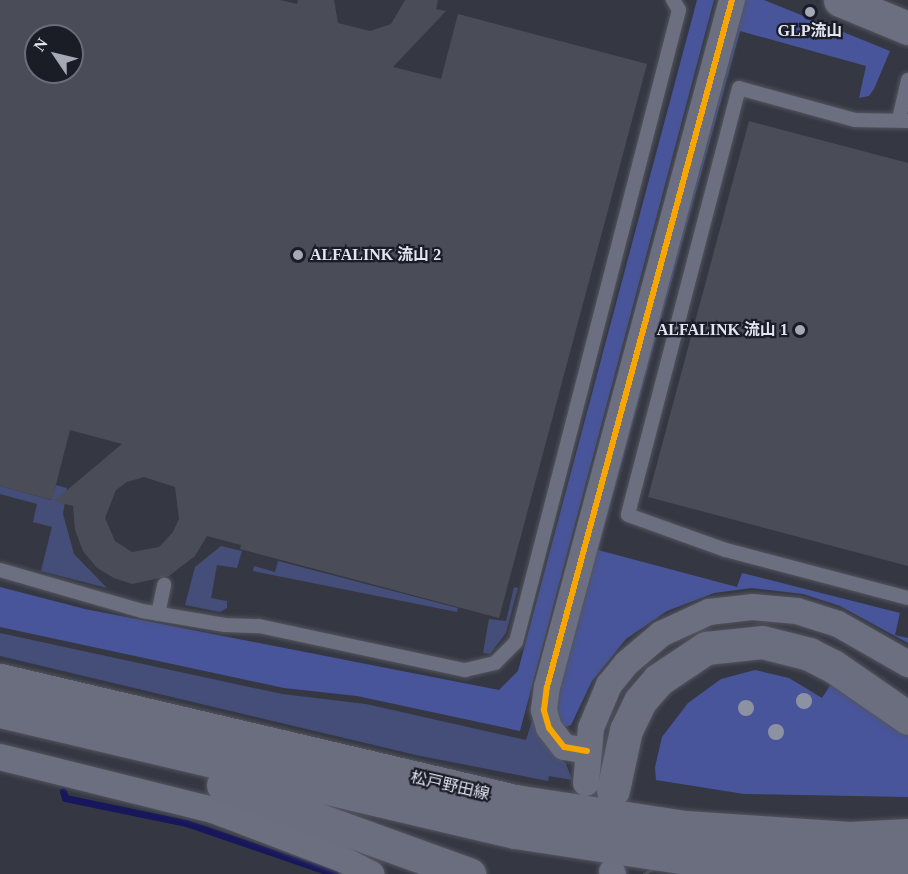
<!DOCTYPE html>
<html>
<head>
<meta charset="utf-8">
<style>
	body { margin:0 }
	#map { position:relative; width:908px; height:874px; overflow:hidden; background:#353843; font-family:"Times New Roman","Noto Sans JP",serif }
	div>[style] { position:absolute }
	[style*='--x'] { left:calc(var(--x)*1px); top:calc(var(--y)*1px); width:calc(var(--w)*1px); rotate:calc(var(--a)*1deg) }
	.green>* { inset:0; background:#444e78 }
	.forest>* { inset:0; background:#48559a }
	.stream>* { height:7px; margin:-3.5px; padding:0 3.5px; transform-origin:3.5px; border-radius:3.5px; background:#18175c }
	.building>* { inset:0; background:#4a4d57 }
	.primary-tunnel>* { height:33px; margin-top:-16.5px; transform-origin:0; background:repeating-linear-gradient(90deg,#4f525d 0 33px,transparent 0 49px) }
	.roads { filter:drop-shadow(0 0 2px #52555e) drop-shadow(0 0 2px #52555e) }
	.service>* { height:14px; margin:-7px; padding:0 7px; transform-origin:7px; border-radius:7px; background:#6b6f7f }
	.minor>* { height:26px; margin:-13px; padding:0 13px; transform-origin:13px; border-radius:13px; background:#6b6f7f }
	.tertiary>* { height:33px; margin:-16.5px; padding:0 16.5px; transform-origin:16.5px; border-radius:16.5px; background:#6b6f7f }
	.primary>* { height:33px; margin:-16.5px; padding:0 16.5px; transform-origin:16.5px; border-radius:16.5px; background:#6b6e7e }
	.bus-1>* { height:6px; margin:-3px; padding:0 3px; transform-origin:3px; border-radius:3px; background:#f7a600 }
	.trees>* { width:16px; height:16px; margin:-8px; border-radius:50%; background:#8d92a3 }
	.dots>* { width:16px; height:16px; translate:-50% -50%; box-sizing:border-box; border:3px solid #1a1c26; border-radius:50% }
	span { translate:-50% -50%; white-space:nowrap; text-align:center; line-height:1.15; -webkit-text-stroke:4.5px #1a1c26; paint-order:stroke }
	.poi-label { font-size:16px; color:#e2e6f3; font-weight:700 }
	.left { translate:0 -50%; text-align:left }
	.right { translate:-100% -50%; text-align:right }
	.street-label { font-size:16px; color:#e2e6f3 }
	.north { position:absolute; left:24px; top:24px; width:60px; height:60px; box-sizing:border-box; background:#1a1c26; border:2px solid #6a6d78; border-radius:50%; rotate:305deg; font-size:16px; font-weight:700; line-height:24px; text-align:center; color:#e2e6f3 }
	.north::after { content:''; display:block; margin:auto; width:21px; height:27px; background:#a5a9b5; clip-path:polygon(50% 0,100% 100%,50% 72%,0 100%) }
</style>
</head>
<body>
<div id="map">
	<div class="green">
		<i style="clip-path:polygon(56px 485px,67px 488px,63px 514px,74px 554px,107px 588px,41px 571px,52px 527px,33px 522px,37px 504px,0 494px,0 486px,51px 500px)"></i>
		<i style="clip-path:polygon(221px 546px,242px 551px,237px 568px,217px 565px,211px 598px,227px 601px,227px 608px,220px 612px,185px 605px,195px 567px)"></i>
		<i style="clip-path:polygon(278px 561px,458px 608px,457px 612px,253px 571px,254px 566px,275px 572px)"></i>
		<i style="clip-path:polygon(514px 587px,518px 588px,506px 633px,490px 654px,483px 653px,489px 619px,506px 621px)"></i>
		<i style="clip-path:polygon(0 633px,282px 694px,366px 704px,526px 740px,535px 711px,541px 738px,566px 764px,572px 780px,549px 776px,548px 781px,416px 755px,0 656px)"></i>
	</div>
	<div class="forest">
		<i style="clip-path:polygon(697px 0,714px 0,520px 731px,357px 696px,284px 688px,0 627px,0 587px,85px 609px,499px 690px,518px 671px)"></i>
		<i style="clip-path:polygon(740px 0,764px 0,890px 51px,874px 89px,869px 96px,859px 98px,866px 66px,740px 31px,598px 550px,737px 587px,742px 573px,900px 613px,895px 635px,908px 638px,908px 643px,840px 606px,803px 594px,752px 588px,714px 593px,667px 611px,626px 639px,592px 681px,571px 725px,560px 729px,554px 711px)"></i>
		<i style="clip-path:polygon(755px 670px,789px 678px,822px 698px,835px 678px,908px 731px,908px 797px,744px 794px,656px 780px,655px 767px,662px 737px,688px 703px,721px 679px)"></i>
	</div>
	<div class="stream">
		<i style="--x:63;--y:791;--w:7;--a:74"></i>
		<i style="--x:65;--y:798;--w:124;--a:11.7"></i>
		<i style="--x:186;--y:823;--w:157;--a:18.9"></i>
	</div>
	<div class="building">
		<i style="clip-path:polygon(evenodd,0 0,280px 0,297px 4px,298px 0,334px 0,338px 23px,370px 31px,391px 24px,405px 0,438px 0,436px 9px,446px 11px,393px 67px,441px 79px,458px 14px,647px 64px,499px 618px,240px 549px,241px 545px,207px 536px,195px 556px,169px 576px,132px 584px,114px 578px,97px 568px,83px 551px,75px 530px,73px 506px,54px 501px,122px 444px,70px 430px,52px 500px,0 486px,0 0,36px 36px,72px 36px,72px 72px,36px 72px,36px 36px,0 0,144px 477px,175px 487px,179px 519px,173px 532px,159px 547px,132px 552px,115px 541px,105px 518px,116px 490px,127px 482px,144px 477px)"></i>
		<i style="clip-path:polygon(749px 121px,908px 163px,908px 566px,648px 497px)"></i>
	</div>
	<div class="primary-tunnel">
		<i style="--x:621;--y:829;--w:52;--a:60"></i>
	</div>
	<div class="roads">
		<div class="service">
			<i style="--x:899;--y:119;--w:40;--a:-77"></i>
			<i style="--x:908;--y:121;--w:53;--a:-178.9"></i>
			<i style="--x:855;--y:120;--w:120;--a:-164.6"></i>
			<i style="--x:739;--y:88;--w:441;--a:104.6"></i>
			<i style="--x:628;--y:515;--w:104;--a:19.7"></i>
			<i style="--x:726;--y:550;--w:188;--a:14.8"></i>
			<i style="--x:0;--y:570;--w:148;--a:16.1"></i>
			<i style="--x:142;--y:611;--w:84;--a:9.6"></i>
			<i style="--x:225;--y:625;--w:34;--a:2"></i>
			<i style="--x:259;--y:626;--w:211;--a:12.1"></i>
			<i style="--x:465;--y:670;--w:31;--a:-13"></i>
			<i style="--x:495;--y:663;--w:30;--a:-45"></i>
			<i style="--x:516;--y:642;--w:653;--a:-75.54"></i>
			<i style="--x:679;--y:10;--w:12;--a:-121"></i>
			<i style="--x:158;--y:614;--w:30;--a:-78"></i>
		</div>
		<div class="minor">
			<i style="--x:587;--y:751;--w:23;--a:-170"></i>
			<i style="--x:564;--y:747;--w:24;--a:-128"></i>
			<i style="--x:549;--y:728;--w:19;--a:-106"></i>
			<i style="--x:544;--y:710;--w:23;--a:-83"></i>
			<i style="--x:547;--y:687;--w:711;--a:-74.93"></i>
			<i style="--x:0;--y:757;--w:219;--a:14"></i>
			<i style="--x:213;--y:810;--w:138;--a:20.8"></i>
			<i style="--x:342;--y:859;--w:33;--a:27"></i>
			<i style="--x:586;--y:783;--w:55;--a:-84.8"></i>
			<i style="--x:591;--y:728;--w:47;--a:-67.3"></i>
			<i style="--x:609;--y:685;--w:28;--a:-51"></i>
			<i style="--x:627;--y:663;--w:45;--a:-40.5"></i>
			<i style="--x:661;--y:634;--w:53;--a:-24.6"></i>
			<i style="--x:709;--y:612;--w:43;--a:-6.6"></i>
			<i style="--x:752;--y:607;--w:45;--a:5.1"></i>
			<i style="--x:797;--y:611;--w:43;--a:17.6"></i>
			<i style="--x:838;--y:624;--w:81;--a:29.7"></i>
			<i style="--x:612;--y:872;--w:2;--a:63"></i>
		</div>
		<div class="tertiary">
			<i style="--x:840;--y:0;--w:74;--a:22.4"></i>
		</div>
		<div class="primary">
			<i style="--x:0;--y:680;--w:529;--a:13.22"></i>
			<i style="--x:515;--y:801;--w:172;--a:8.7"></i>
			<i style="--x:685;--y:827;--w:165;--a:3.8"></i>
			<i style="--x:850;--y:838;--w:58;--a:-3"></i>
			<i style="--x:0;--y:711;--w:529;--a:13.22"></i>
			<i style="--x:515;--y:832;--w:168;--a:8.6"></i>
			<i style="--x:681;--y:857;--w:166;--a:3.8"></i>
			<i style="--x:847;--y:868;--w:61;--a:-3.8"></i>
			<i style="--x:223;--y:785;--w:262;--a:19.9"></i>
			<i style="--x:613;--y:790;--w:61;--a:-77.8"></i>
			<i style="--x:626;--y:730;--w:32;--a:-64"></i>
			<i style="--x:640;--y:701;--w:28;--a:-49"></i>
			<i style="--x:658;--y:680;--w:58;--a:-33.7"></i>
			<i style="--x:706;--y:648;--w:56;--a:-6.1"></i>
			<i style="--x:762;--y:642;--w:49;--a:14.3"></i>
			<i style="--x:809;--y:654;--w:27;--a:27"></i>
			<i style="--x:833;--y:666;--w:91;--a:34.7"></i>
		</div>
	</div>
	<div class="bus-1">
		<i style="--x:587;--y:751;--w:23;--a:-170"></i>
		<i style="--x:564;--y:747;--w:24;--a:-128"></i>
		<i style="--x:549;--y:728;--w:19;--a:-106"></i>
		<i style="--x:544;--y:710;--w:23;--a:-83"></i>
		<i style="--x:547;--y:687;--w:711;--a:-74.93"></i>
	</div>
	<div class="trees">
		<i style="left:804px;top:701px"></i>
		<i style="left:746px;top:708px"></i>
		<i style="left:776px;top:732px"></i>
	</div>
	<div class="dots">
		<i style="left:810px;top:12px;background:#a5a9b5"></i>
		<i style="left:298px;top:255px;background:#a5a9b5"></i>
		<i style="left:800px;top:330px;background:#a5a9b5"></i>
	</div>
	<div class="poi-label">
		<span style="left:810px;top:31px">GLP流山</span>
		<span class="left" style="left:310px;top:255px">ALFALINK 流山 2</span>
		<span class="right" style="left:788px;top:330px">ALFALINK 流山 1</span>
	</div>
	<div class="street-label">
		<span style="left:450px;top:786px;rotate:13deg">松戸野田線</span>
	</div>
	<div class="north">N</div>
</div>
</body>
</html>
